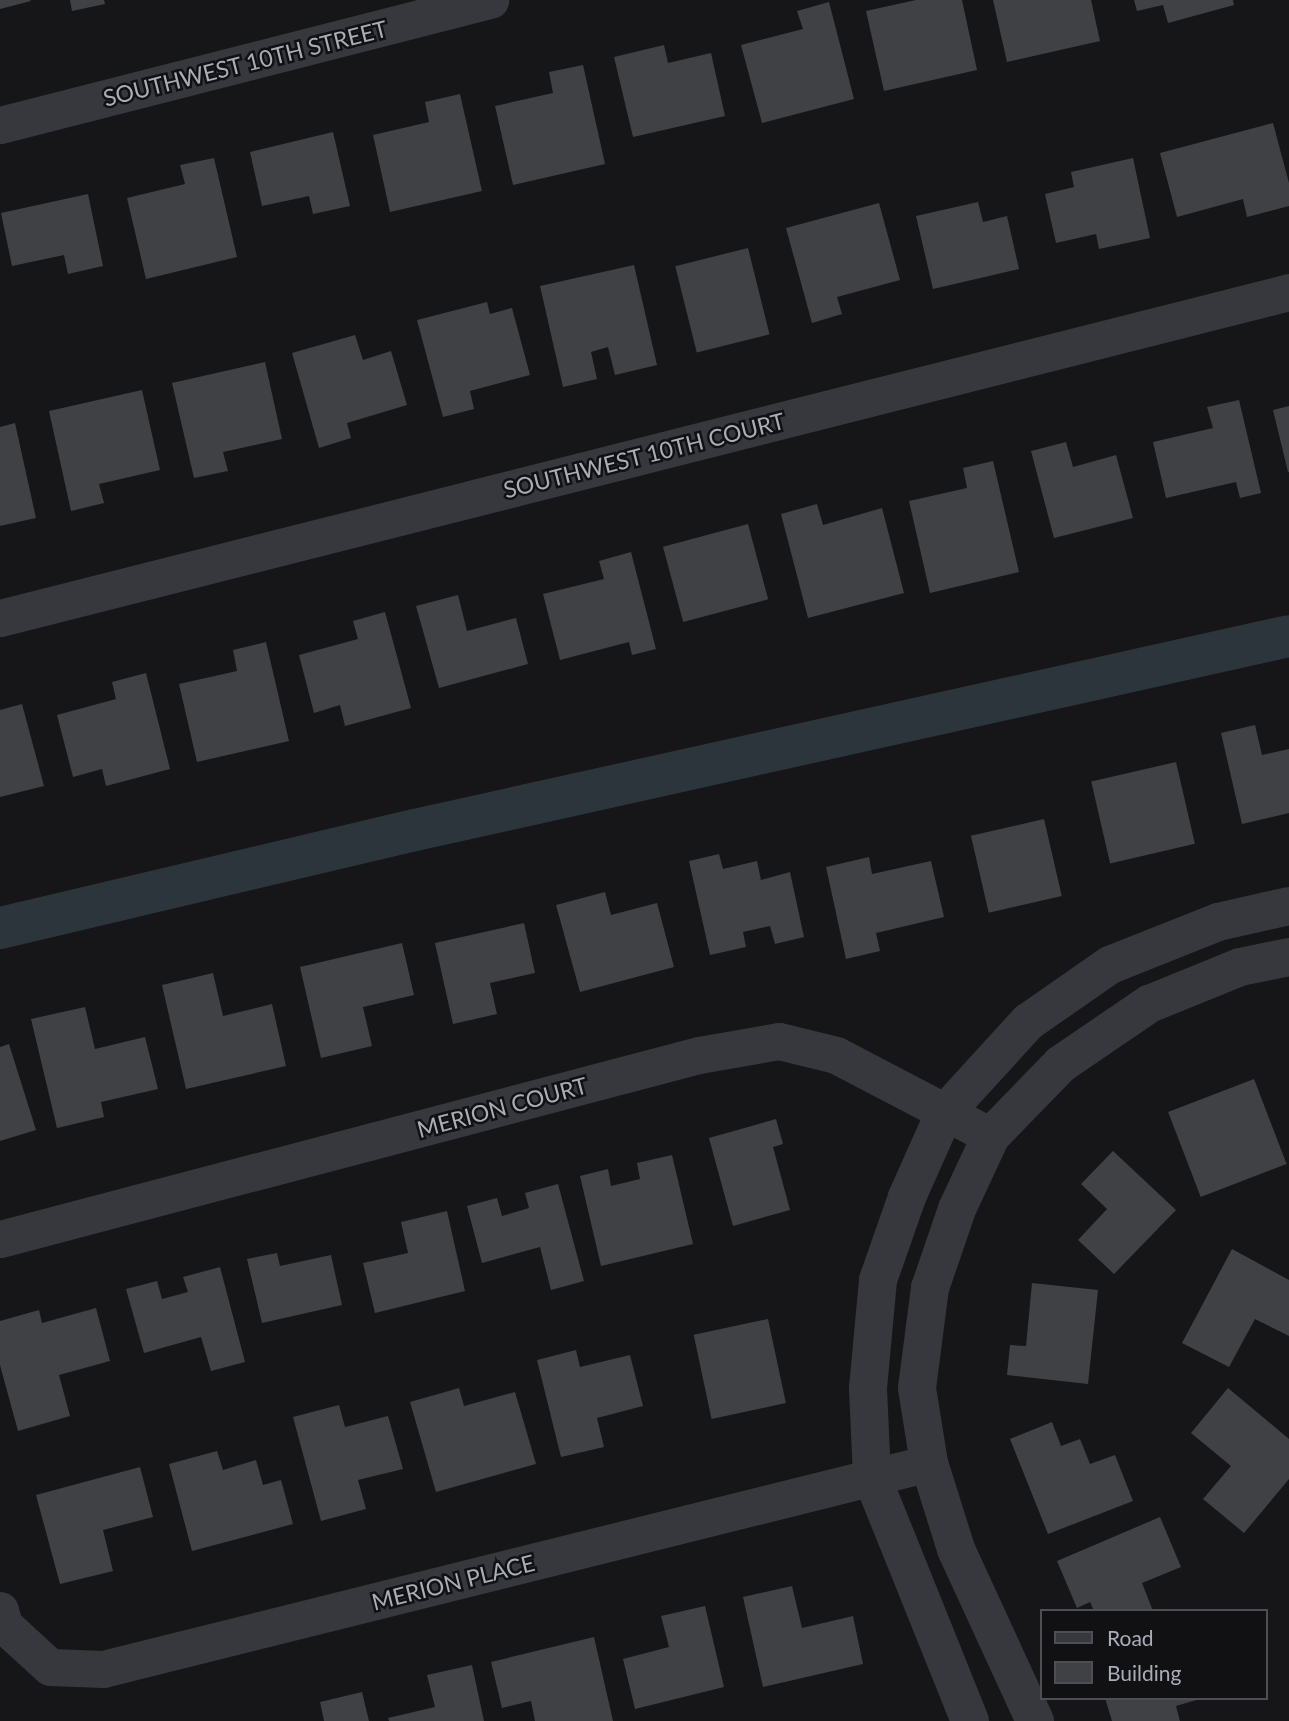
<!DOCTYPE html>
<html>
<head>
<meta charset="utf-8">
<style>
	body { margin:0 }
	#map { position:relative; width:1289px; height:1721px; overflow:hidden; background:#161618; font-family:Lato,sans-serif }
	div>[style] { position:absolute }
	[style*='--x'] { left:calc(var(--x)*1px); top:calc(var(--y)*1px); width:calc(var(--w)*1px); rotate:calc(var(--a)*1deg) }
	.canal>* { height:42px; margin:-21px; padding:0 21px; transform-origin:21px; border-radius:21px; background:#2c353c }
	.building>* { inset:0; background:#404145; transform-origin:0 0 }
	.minor>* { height:37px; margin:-18.5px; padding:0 18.5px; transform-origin:18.5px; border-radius:18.5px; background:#37383d }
	.tertiary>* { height:38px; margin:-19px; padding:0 19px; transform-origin:19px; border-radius:19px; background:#37383d }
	span { translate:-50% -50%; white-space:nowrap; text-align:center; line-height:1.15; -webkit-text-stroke:5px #111113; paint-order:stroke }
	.street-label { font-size:23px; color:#a8adb8 }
	.legend { position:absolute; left:1040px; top:1609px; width:228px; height:91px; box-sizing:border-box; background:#111113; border:2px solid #4d4f55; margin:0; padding:9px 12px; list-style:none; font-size:21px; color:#a8adb8 }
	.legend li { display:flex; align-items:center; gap:14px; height:35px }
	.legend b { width:35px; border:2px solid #4d4f55 }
</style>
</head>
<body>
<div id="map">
	<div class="canal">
		<i style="--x:0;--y:928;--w:426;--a:-13.3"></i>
		<i style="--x:415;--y:830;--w:895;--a:-12.51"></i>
	</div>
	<div class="building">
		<i style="clip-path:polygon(0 0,30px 0,31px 1px,0 9px)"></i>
		<i style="clip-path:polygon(70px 0,104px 0,105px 4px,72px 11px)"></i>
		<i style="clip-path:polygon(916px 0,962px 0,977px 70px,884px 91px,866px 11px)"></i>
		<i style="clip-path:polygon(993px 0,1091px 0,1100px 41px,1007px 62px)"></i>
		<i style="clip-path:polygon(1134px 0,1233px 0,1234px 5px,1168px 23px,1163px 5px,1137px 11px)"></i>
		<i style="clip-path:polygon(829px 2px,854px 99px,762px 123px,741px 45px,803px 29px,797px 11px)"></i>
		<i style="clip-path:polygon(664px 45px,668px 63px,711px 53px,725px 116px,633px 137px,614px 57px)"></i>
		<i style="clip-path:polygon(583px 65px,605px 164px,513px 185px,495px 106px,553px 93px,549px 72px)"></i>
		<i style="clip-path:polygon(460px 94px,482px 191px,390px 212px,373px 135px,429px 122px,425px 102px)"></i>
		<i style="clip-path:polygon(1273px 123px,1289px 183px,1289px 206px,1247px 217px,1243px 199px,1177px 217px,1160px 153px)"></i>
		<i style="clip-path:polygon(333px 132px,350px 206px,313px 214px,309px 196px,262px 206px,250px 152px)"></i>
		<i style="clip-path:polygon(214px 158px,237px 257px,146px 279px,127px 198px,185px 184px,180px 165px)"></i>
		<i style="clip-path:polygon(1133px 158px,1150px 238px,1099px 249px,1096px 234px,1056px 243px,1045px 194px,1074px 187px,1071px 172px)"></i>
		<i style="clip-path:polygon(88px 194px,103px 266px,68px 274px,64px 255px,12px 266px,1px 213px)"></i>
		<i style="clip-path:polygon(978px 202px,983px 222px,1007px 216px,1019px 269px,933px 289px,916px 216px)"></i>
		<i style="clip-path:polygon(879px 203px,900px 280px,837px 297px,842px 314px,812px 323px,786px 228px)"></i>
		<i style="left:748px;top:248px;width:89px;height:75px;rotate:76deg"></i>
		<i style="clip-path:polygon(634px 265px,657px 365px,615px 375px,608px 347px,591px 352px,597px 379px,563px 387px,540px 286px)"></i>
		<i style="clip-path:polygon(487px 302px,490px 314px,512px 308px,530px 375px,470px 391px,474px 409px,443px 417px,417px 320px)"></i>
		<i style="clip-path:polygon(355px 335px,363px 360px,391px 351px,407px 405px,347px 423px,351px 438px,319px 448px,292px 353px)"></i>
		<i style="clip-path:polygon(265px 362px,282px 439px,223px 452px,228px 471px,194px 478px,172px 383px)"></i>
		<i style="clip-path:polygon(142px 390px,160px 470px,99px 484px,104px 503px,71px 511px,49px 411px)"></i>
		<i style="clip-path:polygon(1239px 400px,1261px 493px,1240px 498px,1236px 482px,1166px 498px,1153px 442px,1213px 428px,1207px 407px)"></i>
		<i style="clip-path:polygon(1289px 406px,1289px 472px,1288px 472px,1273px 410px)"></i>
		<i style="clip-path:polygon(15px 423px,36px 518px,0 526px,0 427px)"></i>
		<i style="clip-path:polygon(1066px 442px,1073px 467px,1116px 455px,1133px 518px,1054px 538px,1031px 451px)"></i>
		<i style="clip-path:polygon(993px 461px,1019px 572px,930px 593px,909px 501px,967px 488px,963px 468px)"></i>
		<i style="clip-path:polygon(817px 504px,823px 525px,882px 508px,904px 593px,808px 618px,781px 514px)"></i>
		<i style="left:748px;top:524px;width:78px;height:88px;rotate:75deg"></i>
		<i style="clip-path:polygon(631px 552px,656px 649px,632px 655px,629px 642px,560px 660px,543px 594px,604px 579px,599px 561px)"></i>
		<i style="clip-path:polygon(458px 595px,467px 631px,516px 618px,528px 664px,439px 688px,416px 606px)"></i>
		<i style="clip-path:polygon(385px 612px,411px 708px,345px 726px,340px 705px,314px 713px,299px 655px,358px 639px,353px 621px)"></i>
		<i style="clip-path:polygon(266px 642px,289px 741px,197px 762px,179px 684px,237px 671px,233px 650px)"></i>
		<i style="clip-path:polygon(146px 673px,170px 769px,106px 786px,102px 769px,73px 777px,57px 715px,116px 699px,112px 682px)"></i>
		<i style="clip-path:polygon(22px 704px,44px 786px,0 797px,0 710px)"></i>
		<i style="clip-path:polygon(1255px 725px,1262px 755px,1289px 749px,1289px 813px,1242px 824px,1221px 733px)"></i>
		<i style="left:1176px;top:762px;width:84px;height:87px;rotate:77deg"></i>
		<i style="left:1044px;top:819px;width:79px;height:75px;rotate:77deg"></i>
		<i style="clip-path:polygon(719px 854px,723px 869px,757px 861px,761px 880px,790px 872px,804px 937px,775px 944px,770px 926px,743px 932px,746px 947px,710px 955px,689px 861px)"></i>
		<i style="clip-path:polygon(869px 857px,872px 874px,931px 861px,944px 917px,876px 933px,880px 951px,846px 959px,826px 867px)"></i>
		<i style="clip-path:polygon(605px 892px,611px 915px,657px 903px,674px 967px,580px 992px,556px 905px)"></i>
		<i style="clip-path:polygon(524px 923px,535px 973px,490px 983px,497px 1014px,453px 1024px,435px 943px)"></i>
		<i style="clip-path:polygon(402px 943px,414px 995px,363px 1007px,372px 1046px,321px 1058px,300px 967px)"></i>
		<i style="clip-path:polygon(213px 973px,223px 1016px,272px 1004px,286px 1066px,186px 1089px,162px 985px)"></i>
		<i style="clip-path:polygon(85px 1007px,95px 1049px,145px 1037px,158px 1089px,101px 1102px,104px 1117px,57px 1128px,31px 1019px)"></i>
		<i style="clip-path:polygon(9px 1044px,36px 1130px,0 1141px,0 1047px)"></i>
		<i style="left:1254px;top:1079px;width:91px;height:92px;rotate:69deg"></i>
		<i style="clip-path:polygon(776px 1119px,783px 1144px,773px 1147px,790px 1210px,733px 1226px,709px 1138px)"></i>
		<i style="clip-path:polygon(1113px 1151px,1176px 1210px,1114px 1274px,1078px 1240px,1107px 1209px,1081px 1184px)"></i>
		<i style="clip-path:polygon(672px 1155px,693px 1244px,601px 1266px,580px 1176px,608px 1169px,611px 1186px,640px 1179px,637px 1163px)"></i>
		<i style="clip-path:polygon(558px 1184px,584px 1281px,551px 1290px,540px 1247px,482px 1263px,467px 1206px,497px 1198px,502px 1216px,529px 1208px,525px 1193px)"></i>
		<i style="clip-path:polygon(447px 1211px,465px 1291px,375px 1313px,363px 1263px,408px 1253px,401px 1222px)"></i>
		<i style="clip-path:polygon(1232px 1249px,1289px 1280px,1289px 1336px,1255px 1319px,1229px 1367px,1182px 1343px)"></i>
		<i style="clip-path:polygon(277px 1253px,280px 1266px,331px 1255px,342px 1305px,262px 1323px,247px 1259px)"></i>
		<i style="clip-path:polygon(220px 1267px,245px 1362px,211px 1371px,201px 1337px,144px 1353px,126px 1289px,157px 1281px,162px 1299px,188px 1292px,183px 1277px)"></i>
		<i style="clip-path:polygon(1032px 1283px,1098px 1290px,1088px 1384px,1007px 1375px,1010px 1345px,1026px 1346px)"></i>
		<i style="clip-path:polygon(96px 1308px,110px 1361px,59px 1375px,70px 1416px,18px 1431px,0 1365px,0 1321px,39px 1310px,42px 1323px)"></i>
		<i style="left:768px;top:1319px;width:86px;height:76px;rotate:78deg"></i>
		<i style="clip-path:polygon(576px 1350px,580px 1367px,630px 1355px,643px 1406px,597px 1418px,604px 1447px,561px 1457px,537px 1360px)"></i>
		<i style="clip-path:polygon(459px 1388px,464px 1406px,515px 1392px,536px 1464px,436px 1492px,410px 1402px)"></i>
		<i style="clip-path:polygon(1228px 1388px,1289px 1439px,1289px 1479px,1244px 1533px,1203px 1499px,1231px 1466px,1191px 1433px)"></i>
		<i style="clip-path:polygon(339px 1405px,345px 1427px,388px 1416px,403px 1469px,358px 1480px,366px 1509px,321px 1521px,293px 1417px)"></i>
		<i style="clip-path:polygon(1052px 1422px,1061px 1446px,1080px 1439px,1090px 1464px,1115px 1455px,1133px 1501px,1048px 1534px,1010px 1439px)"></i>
		<i style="clip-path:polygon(217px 1451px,223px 1470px,256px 1460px,263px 1485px,281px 1480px,293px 1524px,192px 1551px,169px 1464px)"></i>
		<i style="clip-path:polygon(140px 1467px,153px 1517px,103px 1530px,113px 1571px,60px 1584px,36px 1495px)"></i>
		<i style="clip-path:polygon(1160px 1517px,1181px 1567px,1142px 1583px,1153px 1611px,1094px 1611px,1090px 1602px,1077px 1608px,1057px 1561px)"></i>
		<i style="clip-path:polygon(792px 1586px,802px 1628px,853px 1616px,863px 1664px,763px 1687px,743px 1597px)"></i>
		<i style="clip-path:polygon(705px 1606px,724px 1687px,635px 1709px,623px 1659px,669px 1647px,661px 1616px)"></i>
		<i style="clip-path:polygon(594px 1637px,613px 1721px,535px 1721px,531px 1701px,502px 1708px,491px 1662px)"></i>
		<i style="clip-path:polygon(472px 1665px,484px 1721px,389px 1721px,388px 1718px,435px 1707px,427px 1675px)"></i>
		<i style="clip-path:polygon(362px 1692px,369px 1721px,324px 1721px,320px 1702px)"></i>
		<i style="clip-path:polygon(1105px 1698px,1200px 1698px,1200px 1699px,1176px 1706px,1180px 1721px,1112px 1721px)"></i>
	</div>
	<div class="minor">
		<i style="--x:0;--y:125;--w:506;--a:-14.31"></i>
		<i style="--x:0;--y:618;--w:1330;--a:-14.19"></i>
		<i style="--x:0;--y:1239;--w:723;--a:-14.75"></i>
		<i style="--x:699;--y:1055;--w:81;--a:-9.9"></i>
		<i style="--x:779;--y:1041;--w:59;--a:13.8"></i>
		<i style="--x:836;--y:1055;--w:175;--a:27.6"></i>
		<i style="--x:0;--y:1610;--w:16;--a:75"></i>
		<i style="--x:4;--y:1625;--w:62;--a:42.4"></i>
		<i style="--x:50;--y:1667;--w:53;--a:2.2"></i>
		<i style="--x:103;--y:1669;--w:851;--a:-14"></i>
	</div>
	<div class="tertiary">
		<i style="--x:970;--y:1721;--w:263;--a:-111.9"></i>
		<i style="--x:872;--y:1477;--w:89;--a:-92.6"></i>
		<i style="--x:868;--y:1388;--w:108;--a:-84.7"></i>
		<i style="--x:878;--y:1280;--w:88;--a:-70.7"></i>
		<i style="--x:907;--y:1197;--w:91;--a:-66"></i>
		<i style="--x:944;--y:1114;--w:125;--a:-47.6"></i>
		<i style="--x:1028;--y:1022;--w:100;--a:-34.8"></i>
		<i style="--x:1110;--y:965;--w:116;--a:-21.7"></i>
		<i style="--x:1218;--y:922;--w:73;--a:-12.7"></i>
		<i style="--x:1035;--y:1721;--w:189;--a:-114.7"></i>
		<i style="--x:956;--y:1549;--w:90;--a:-107.4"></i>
		<i style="--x:929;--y:1463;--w:76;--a:-99.1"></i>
		<i style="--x:917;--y:1388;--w:101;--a:-82.6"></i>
		<i style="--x:930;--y:1288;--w:83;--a:-71.1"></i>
		<i style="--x:957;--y:1209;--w:81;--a:-65"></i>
		<i style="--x:991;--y:1136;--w:100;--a:-45.8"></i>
		<i style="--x:1061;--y:1064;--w:107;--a:-34.3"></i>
		<i style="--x:1149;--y:1004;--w:98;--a:-22.1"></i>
		<i style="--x:1240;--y:967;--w:50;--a:-11.5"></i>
	</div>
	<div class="street-label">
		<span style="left:245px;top:63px;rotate:-14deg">SOUTHWEST 10TH STREET</span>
		<span style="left:644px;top:455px;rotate:-14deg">SOUTHWEST 10TH COURT</span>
		<span style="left:502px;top:1107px;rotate:-15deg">MERION COURT</span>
		<span style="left:453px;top:1582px;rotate:-14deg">MERION PLACE</span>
	</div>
	<ul class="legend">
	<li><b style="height:9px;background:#37383d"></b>Road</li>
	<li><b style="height:19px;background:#404145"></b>Building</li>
	</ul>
</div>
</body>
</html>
